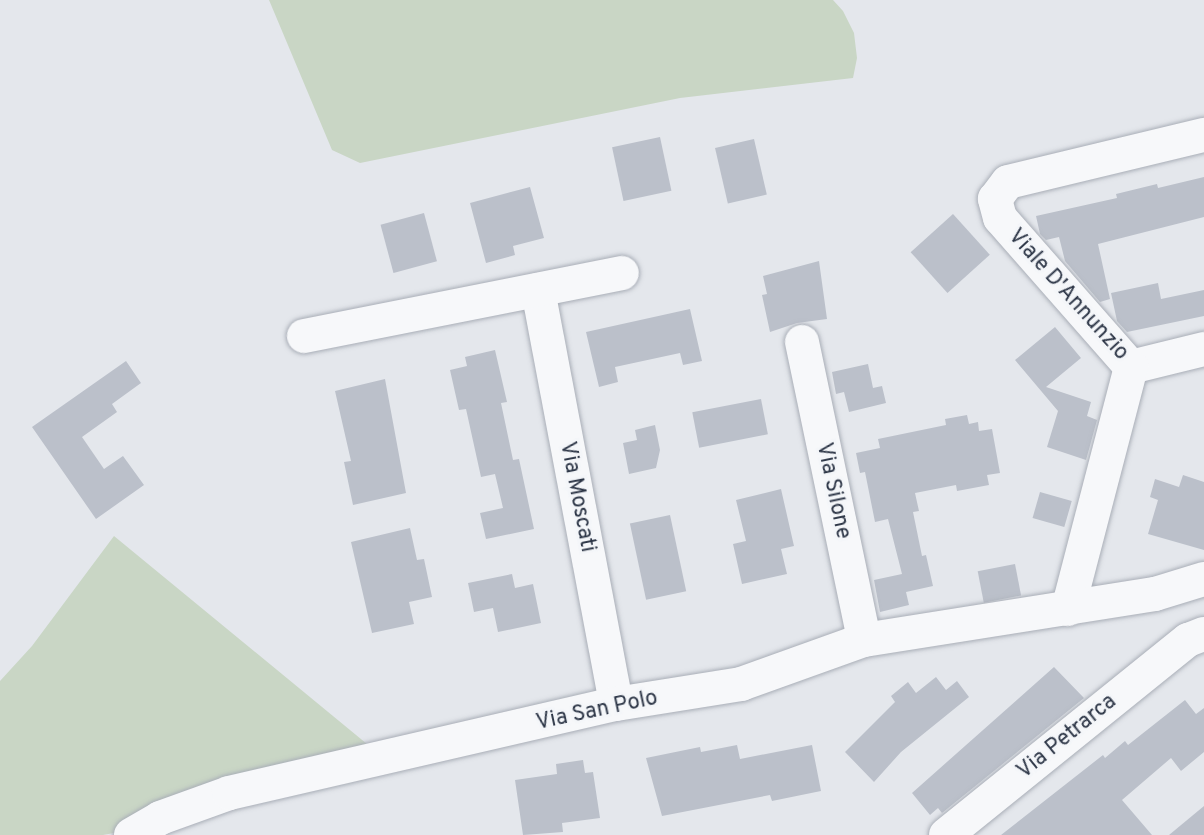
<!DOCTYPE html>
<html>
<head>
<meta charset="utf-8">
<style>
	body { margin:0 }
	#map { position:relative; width:1204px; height:835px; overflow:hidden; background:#e4e7ec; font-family:Overpass,sans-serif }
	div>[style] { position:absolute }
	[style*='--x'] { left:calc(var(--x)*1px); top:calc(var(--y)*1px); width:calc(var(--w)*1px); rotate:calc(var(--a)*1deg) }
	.green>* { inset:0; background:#c9d6c5 }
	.building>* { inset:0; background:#bbc0ca; transform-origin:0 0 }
	.roads { filter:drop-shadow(0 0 2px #a9aeb7) drop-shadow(0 0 2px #a9aeb7) }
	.minor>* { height:34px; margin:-17px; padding:0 17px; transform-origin:17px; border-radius:17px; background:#f7f8fa }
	span { translate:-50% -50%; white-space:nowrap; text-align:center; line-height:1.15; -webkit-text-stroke:6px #f4f6f9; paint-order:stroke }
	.street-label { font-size:22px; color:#2b3445 }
</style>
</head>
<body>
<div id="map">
	<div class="green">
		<i style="clip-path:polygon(269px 0,833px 0,843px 11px,854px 33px,857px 58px,853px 78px,680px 98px,360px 163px,332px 150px)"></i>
		<i style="clip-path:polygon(114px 536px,384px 758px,141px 828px,103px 835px,0 835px,0 681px,32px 646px)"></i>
	</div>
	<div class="building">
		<i style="left:660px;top:137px;width:55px;height:49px;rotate:78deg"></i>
		<i style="left:754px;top:139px;width:57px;height:40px;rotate:77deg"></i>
		<i style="clip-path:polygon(1204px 177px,1204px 217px,1098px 244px,1110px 299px,1100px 302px,1065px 261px,1059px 237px,1046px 240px,1040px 234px,1036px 216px,1117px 198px,1116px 194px,1157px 184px,1158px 188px)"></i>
		<i style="clip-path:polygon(530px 187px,544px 238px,513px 246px,515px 255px,486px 263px,470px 203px)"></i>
		<i style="left:424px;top:213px;width:50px;height:45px;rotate:75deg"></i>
		<i style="left:953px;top:214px;width:55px;height:57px;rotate:48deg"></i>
		<i style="clip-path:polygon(819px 261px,827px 319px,797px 323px,770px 332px,762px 295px,767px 294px,763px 276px)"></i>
		<i style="clip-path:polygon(1158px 283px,1161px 299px,1204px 290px,1204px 316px,1127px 332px,1117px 321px,1111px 293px)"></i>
		<i style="clip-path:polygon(690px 309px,702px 361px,683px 365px,680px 353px,615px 367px,618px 382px,599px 387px,586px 332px)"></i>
		<i style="clip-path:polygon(1055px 327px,1081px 358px,1046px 387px,1091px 402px,1087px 416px,1097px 420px,1086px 460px,1047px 447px,1058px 411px,1015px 360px)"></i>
		<i style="clip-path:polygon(495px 350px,507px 402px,501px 403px,513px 460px,519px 459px,534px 529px,486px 539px,480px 513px,503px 508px,495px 474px,481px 477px,466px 409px,459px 410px,450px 370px,467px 366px,465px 357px)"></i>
		<i style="clip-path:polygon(126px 361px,141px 383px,112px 404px,117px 412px,82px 437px,104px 469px,123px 456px,144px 485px,96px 519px,32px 427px)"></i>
		<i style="clip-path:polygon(868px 364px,873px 388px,882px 386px,886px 403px,849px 412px,844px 392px,836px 394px,832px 372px)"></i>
		<i style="clip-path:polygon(385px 379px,406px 493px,353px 505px,344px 462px,351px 461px,335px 391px)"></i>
		<i style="left:761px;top:399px;width:36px;height:70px;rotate:79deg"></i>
		<i style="clip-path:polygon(967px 415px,969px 424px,978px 422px,979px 431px,992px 429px,1000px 473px,987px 475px,989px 485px,957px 491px,956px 485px,915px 493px,919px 511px,913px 512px,922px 556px,926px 555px,933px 586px,906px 592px,909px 605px,880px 612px,874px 580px,902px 574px,888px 519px,875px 522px,865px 472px,860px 473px,856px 453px,880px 448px,878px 439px,946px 425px,945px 419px)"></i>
		<i style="clip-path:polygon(655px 425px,660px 450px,656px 468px,629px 474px,623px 443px,637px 440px,635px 430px)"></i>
		<i style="clip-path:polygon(1183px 475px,1204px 482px,1204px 550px,1148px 534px,1158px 500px,1150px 497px,1155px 479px,1179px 487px)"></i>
		<i style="clip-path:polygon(781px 489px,794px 546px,781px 549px,787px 574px,742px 584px,733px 544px,746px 541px,736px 500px)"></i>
		<i style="left:1040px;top:492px;width:33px;height:27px;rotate:16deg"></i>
		<i style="left:670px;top:515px;width:78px;height:41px;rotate:78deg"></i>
		<i style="clip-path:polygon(410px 528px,417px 560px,424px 559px,432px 597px,409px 602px,414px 624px,372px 633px,351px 542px)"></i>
		<i style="left:1015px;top:564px;width:32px;height:38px;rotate:79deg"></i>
		<i style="clip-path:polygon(512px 574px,515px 588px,533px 584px,541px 623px,498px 632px,493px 608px,474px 612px,468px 583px)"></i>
		<i style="clip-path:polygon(1054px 667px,1084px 698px,942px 813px,938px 808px,930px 815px,912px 793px)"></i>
		<i style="clip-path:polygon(936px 677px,946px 690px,957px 681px,969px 697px,901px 752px,874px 782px,845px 752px,895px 702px,891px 696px,908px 682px,916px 693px)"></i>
		<i style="clip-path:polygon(1185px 700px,1196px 714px,1204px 708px,1204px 752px,1181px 771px,1171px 758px,1122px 800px,1152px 835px,1001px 835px,1103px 755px,1105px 758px,1125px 741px,1128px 745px)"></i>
		<i style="clip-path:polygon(737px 745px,740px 759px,812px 745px,821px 791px,772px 801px,770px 795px,662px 816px,646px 758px,700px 747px,701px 752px)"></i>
		<i style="clip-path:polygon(583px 760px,585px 773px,593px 772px,600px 818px,562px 823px,563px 832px,523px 835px,515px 780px,557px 774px,556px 764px)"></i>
		<i style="clip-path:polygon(1204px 806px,1204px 835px,1169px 835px)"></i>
	</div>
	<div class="roads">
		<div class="minor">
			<i style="--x:538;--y:290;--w:421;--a:79.3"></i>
			<i style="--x:304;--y:336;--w:324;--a:-11.2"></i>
			<i style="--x:802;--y:342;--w:304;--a:78.2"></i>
			<i style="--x:1131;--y:367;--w:75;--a:-13.9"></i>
			<i style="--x:1068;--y:609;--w:250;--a:-75.4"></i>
			<i style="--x:1131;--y:367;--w:198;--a:-131.3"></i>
			<i style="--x:1000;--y:218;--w:20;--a:-105"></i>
			<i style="--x:995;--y:199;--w:21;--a:-53"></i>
			<i style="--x:1008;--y:182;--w:202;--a:-13.5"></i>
			<i style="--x:131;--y:835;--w:34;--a:-30"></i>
			<i style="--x:160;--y:818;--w:73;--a:-19.9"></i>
			<i style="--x:229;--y:793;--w:397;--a:-13"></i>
			<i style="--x:616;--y:704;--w:127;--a:-9.1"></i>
			<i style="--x:741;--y:684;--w:131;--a:-19.7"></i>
			<i style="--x:864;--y:640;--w:295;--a:-9"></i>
			<i style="--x:1155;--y:594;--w:51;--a:-17"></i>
			<i style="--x:946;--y:835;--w:311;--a:-38.9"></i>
			<i style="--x:1188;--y:640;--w:17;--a:-21"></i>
		</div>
	</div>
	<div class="street-label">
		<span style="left:1068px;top:295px;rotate:48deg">Viale D'Annunzio</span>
		<span style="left:833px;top:491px;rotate:78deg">Via Silone</span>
		<span style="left:577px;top:497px;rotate:79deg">Via Moscati</span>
		<span style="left:597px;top:711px;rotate:-12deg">Via San Polo</span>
		<span style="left:1067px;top:737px;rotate:-39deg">Via Petrarca</span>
	</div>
</div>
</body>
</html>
